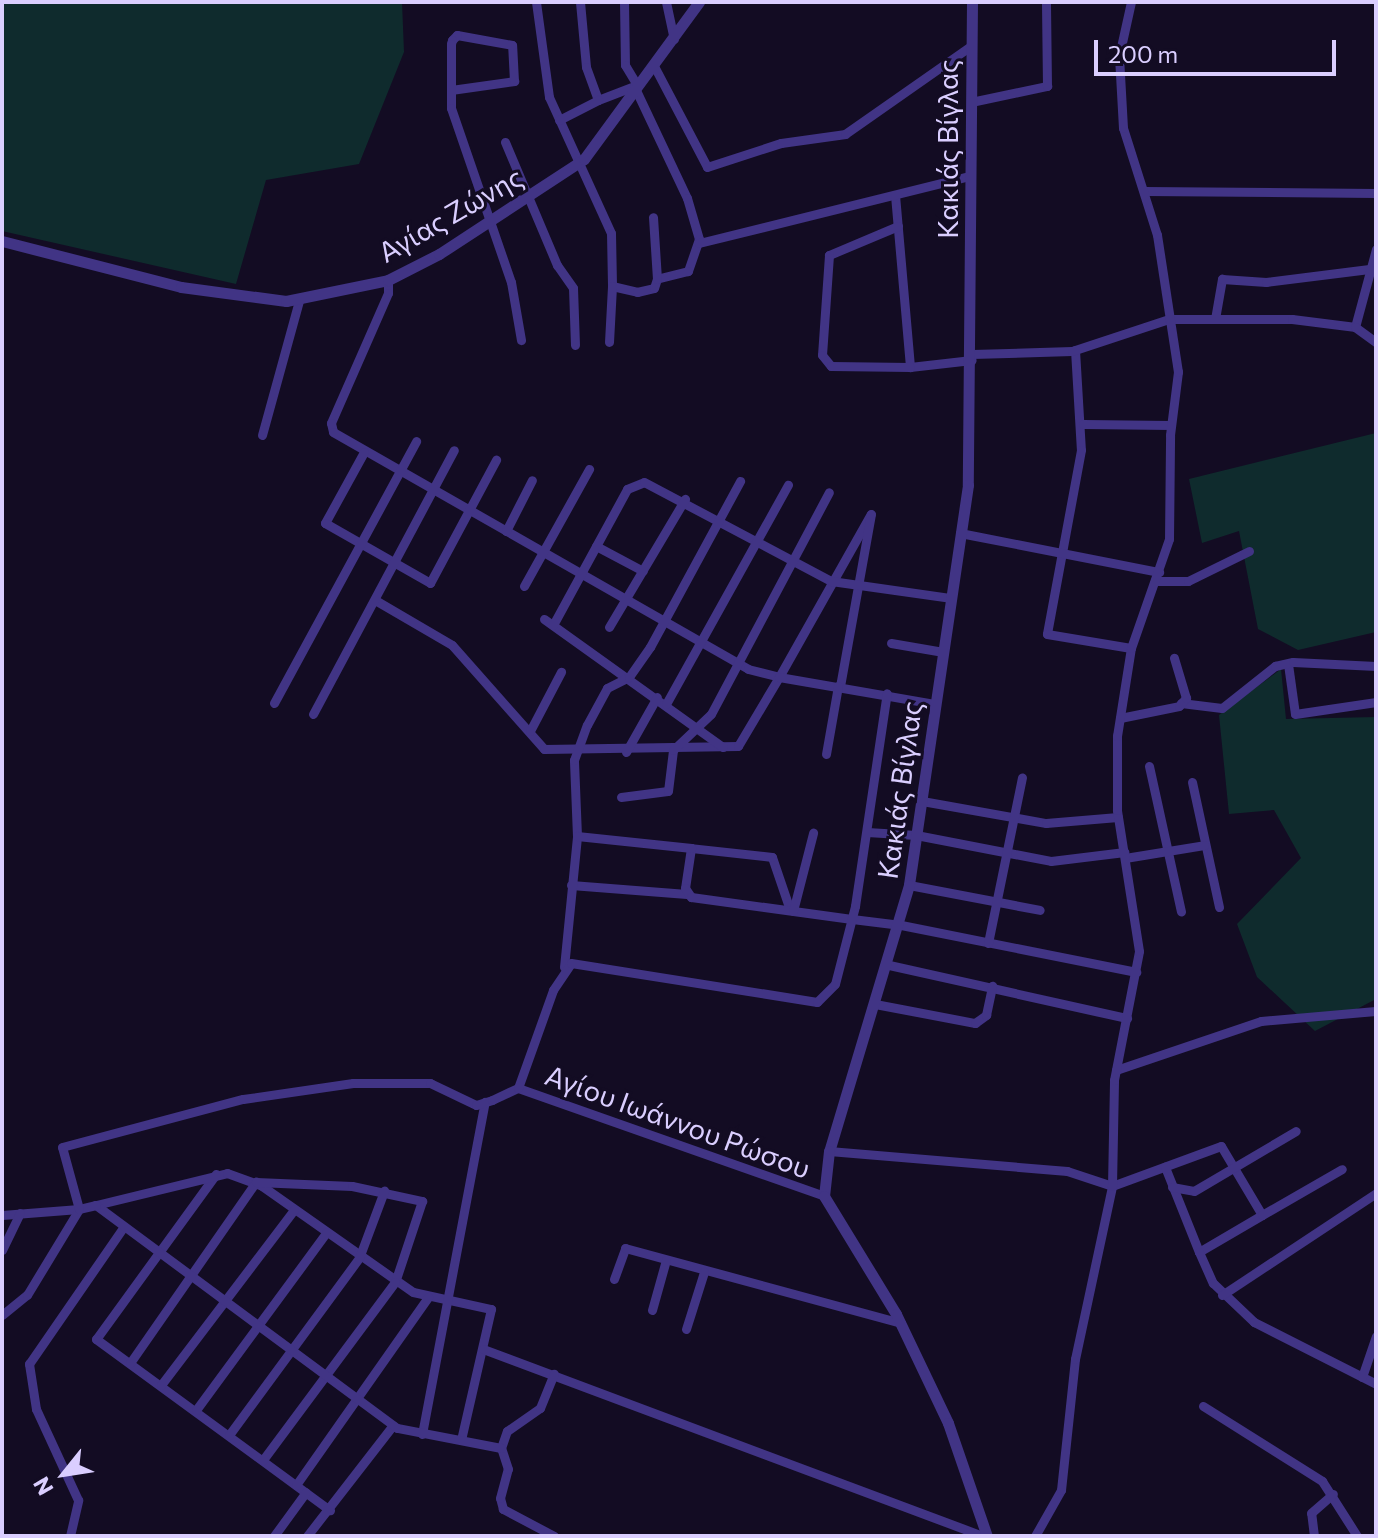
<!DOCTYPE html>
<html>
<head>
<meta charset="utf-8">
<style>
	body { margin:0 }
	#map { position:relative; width:1378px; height:1538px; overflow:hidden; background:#130c23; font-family:Commissioner,sans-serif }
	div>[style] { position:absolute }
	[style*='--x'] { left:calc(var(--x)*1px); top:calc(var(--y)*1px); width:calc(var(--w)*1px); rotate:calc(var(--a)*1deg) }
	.green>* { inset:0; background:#0f2b2d }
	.minor>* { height:9px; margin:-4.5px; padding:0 4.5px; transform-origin:4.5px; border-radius:4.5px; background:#413485 }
	.tertiary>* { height:11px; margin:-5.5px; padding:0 5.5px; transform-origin:5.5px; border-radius:5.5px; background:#413485 }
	span { translate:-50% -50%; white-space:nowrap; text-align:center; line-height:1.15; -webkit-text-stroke:6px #130c23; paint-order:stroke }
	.street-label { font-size:28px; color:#daceff }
	.frame { position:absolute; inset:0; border:4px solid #daceff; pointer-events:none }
	.north { position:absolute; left:24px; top:1434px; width:80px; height:80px; -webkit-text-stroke:6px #130c23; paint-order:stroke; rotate:240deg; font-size:22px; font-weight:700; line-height:32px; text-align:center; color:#daceff }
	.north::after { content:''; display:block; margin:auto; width:28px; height:36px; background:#daceff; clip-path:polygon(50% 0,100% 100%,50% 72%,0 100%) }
	.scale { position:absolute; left:1094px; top:40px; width:242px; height:36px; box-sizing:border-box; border:4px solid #daceff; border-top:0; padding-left:10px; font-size:24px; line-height:28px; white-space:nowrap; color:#daceff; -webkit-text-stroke:6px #130c23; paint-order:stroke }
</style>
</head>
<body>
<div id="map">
	<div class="green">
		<i style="clip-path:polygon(2px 2px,402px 2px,404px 52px,359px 164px,266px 180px,236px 284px,2px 231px)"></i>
		<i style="clip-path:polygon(1376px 433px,1376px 632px,1298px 650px,1258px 629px,1239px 531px,1202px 543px,1189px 479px)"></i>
		<i style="clip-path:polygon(1281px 669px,1286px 719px,1376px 717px,1376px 999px,1315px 1031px,1257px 977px,1237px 924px,1301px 858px,1274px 810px,1229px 814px,1219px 715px)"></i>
	</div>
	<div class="minor">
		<i style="--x:536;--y:2;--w:96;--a:82.2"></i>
		<i style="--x:549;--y:97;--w:149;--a:65.5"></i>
		<i style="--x:611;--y:233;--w:53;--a:88.9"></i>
		<i style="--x:612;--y:286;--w:26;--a:13"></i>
		<i style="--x:637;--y:292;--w:17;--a:-13"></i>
		<i style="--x:654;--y:288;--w:9;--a:-72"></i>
		<i style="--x:580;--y:2;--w:65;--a:84.7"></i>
		<i style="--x:586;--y:67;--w:35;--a:70"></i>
		<i style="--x:598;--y:100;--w:39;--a:-21"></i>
		<i style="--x:634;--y:86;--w:124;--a:64.7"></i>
		<i style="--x:687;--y:198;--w:43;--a:73.7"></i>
		<i style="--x:699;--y:239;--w:34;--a:109"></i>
		<i style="--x:688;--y:271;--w:32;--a:166"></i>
		<i style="--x:657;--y:279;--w:62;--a:-93.7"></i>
		<i style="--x:624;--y:2;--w:63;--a:89.1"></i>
		<i style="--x:625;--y:65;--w:21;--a:59"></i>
		<i style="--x:666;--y:2;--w:38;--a:78"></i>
		<i style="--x:653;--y:64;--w:116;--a:62.3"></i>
		<i style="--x:707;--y:167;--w:78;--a:-18"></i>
		<i style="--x:781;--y:143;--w:65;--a:-8"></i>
		<i style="--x:845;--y:134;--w:155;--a:-35"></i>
		<i style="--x:451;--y:90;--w:64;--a:-8.1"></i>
		<i style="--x:514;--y:81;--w:36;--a:-93"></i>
		<i style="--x:512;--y:45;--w:56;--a:-169.7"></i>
		<i style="--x:457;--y:35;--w:7;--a:135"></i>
		<i style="--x:452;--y:40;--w:4;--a:104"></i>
		<i style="--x:451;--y:44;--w:64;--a:90"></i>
		<i style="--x:451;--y:108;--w:184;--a:71"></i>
		<i style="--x:511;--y:282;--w:59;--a:80.2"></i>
		<i style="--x:971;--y:102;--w:78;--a:-11.9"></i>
		<i style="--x:1047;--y:86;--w:84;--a:-90.7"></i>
		<i style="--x:559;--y:120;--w:44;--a:-27.1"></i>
		<i style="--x:505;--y:142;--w:134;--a:67.1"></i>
		<i style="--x:557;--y:265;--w:28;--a:55"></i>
		<i style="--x:573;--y:288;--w:57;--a:88"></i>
		<i style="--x:1144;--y:191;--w:232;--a:0.5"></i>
		<i style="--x:895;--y:195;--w:173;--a:85"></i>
		<i style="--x:910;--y:367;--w:62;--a:-6.4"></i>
		<i style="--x:898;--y:226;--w:75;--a:157.2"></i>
		<i style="--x:829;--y:255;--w:100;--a:94"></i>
		<i style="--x:822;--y:355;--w:14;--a:51"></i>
		<i style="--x:831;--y:366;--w:79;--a:0.7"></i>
		<i style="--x:699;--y:243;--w:279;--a:-13.9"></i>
		<i style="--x:388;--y:280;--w:13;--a:90"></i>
		<i style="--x:388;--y:293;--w:142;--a:113.7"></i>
		<i style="--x:331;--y:423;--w:9;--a:77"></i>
		<i style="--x:333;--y:432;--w:478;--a:29.7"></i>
		<i style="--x:748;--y:669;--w:32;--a:14"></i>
		<i style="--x:779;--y:677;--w:187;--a:-60.6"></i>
		<i style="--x:871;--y:514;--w:175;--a:100.2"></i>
		<i style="--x:1215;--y:319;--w:41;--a:-80.1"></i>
		<i style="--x:1222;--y:279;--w:44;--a:3.9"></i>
		<i style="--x:1266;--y:282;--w:104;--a:-7.2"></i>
		<i style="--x:1355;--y:327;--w:81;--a:-74.9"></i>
		<i style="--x:609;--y:342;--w:56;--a:-86.9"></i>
		<i style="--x:1075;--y:350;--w:100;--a:86.6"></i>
		<i style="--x:1081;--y:450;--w:187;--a:100.5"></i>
		<i style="--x:1047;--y:634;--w:85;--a:9.5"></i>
		<i style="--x:972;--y:354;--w:100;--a:-1.7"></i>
		<i style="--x:1072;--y:351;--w:102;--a:-18.3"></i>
		<i style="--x:1169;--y:319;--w:123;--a:0"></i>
		<i style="--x:1292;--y:319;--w:64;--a:7.2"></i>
		<i style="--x:1355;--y:327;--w:26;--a:36"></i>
		<i style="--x:1083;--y:424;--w:88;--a:0.7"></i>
		<i style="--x:262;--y:435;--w:139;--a:-74.6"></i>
		<i style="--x:364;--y:452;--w:81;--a:118.8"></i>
		<i style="--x:325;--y:523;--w:121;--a:29.7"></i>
		<i style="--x:430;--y:583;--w:140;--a:-61.8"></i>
		<i style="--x:506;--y:531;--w:57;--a:-63"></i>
		<i style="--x:960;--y:533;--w:203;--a:11.1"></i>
		<i style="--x:596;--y:546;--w:53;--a:28"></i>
		<i style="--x:1155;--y:581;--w:33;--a:0"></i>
		<i style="--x:1188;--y:581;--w:68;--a:-26.2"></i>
		<i style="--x:524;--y:586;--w:134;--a:-60.9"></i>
		<i style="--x:375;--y:600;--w:89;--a:30.3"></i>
		<i style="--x:452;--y:645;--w:139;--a:48.5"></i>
		<i style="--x:544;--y:749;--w:194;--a:-0.9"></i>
		<i style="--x:738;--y:746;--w:80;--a:-59.3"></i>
		<i style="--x:779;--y:677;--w:159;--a:9.8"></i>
		<i style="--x:544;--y:619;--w:220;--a:35.6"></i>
		<i style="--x:553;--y:625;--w:155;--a:-61.4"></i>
		<i style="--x:627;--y:489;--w:18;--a:-22"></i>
		<i style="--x:644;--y:482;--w:212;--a:27.9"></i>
		<i style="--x:831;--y:581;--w:120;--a:8.1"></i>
		<i style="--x:609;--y:627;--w:149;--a:-59.3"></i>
		<i style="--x:891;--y:643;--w:53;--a:9.8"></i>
		<i style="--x:1288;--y:664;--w:50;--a:82"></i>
		<i style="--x:1295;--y:714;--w:82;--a:-8.4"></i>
		<i style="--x:274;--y:703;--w:298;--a:-61.5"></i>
		<i style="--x:1181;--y:703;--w:41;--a:7"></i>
		<i style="--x:1222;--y:708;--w:68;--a:-38.4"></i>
		<i style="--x:1275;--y:666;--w:18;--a:-13"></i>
		<i style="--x:1293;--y:662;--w:83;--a:2.8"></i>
		<i style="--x:666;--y:704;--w:251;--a:-60.9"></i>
		<i style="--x:313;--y:714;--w:299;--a:-61.9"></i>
		<i style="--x:1120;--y:718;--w:60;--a:-11.5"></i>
		<i style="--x:1179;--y:706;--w:11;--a:-49"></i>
		<i style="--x:1186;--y:698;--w:42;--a:-106.7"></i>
		<i style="--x:530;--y:731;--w:67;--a:-62.3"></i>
		<i style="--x:626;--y:752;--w:63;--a:-60.6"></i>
		<i style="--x:826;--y:754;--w:69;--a:-80"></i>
		<i style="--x:1149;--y:766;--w:149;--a:77.6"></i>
		<i style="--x:1192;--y:782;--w:128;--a:77.8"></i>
		<i style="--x:621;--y:797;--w:47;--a:-7.3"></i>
		<i style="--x:668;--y:791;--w:41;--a:-83"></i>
		<i style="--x:673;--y:750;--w:52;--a:-43.5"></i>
		<i style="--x:711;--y:714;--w:251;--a:-62"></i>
		<i style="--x:922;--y:801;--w:126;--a:10.1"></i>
		<i style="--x:1046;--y:823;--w:72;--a:-4.8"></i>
		<i style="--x:867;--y:832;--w:49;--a:3.5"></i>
		<i style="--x:916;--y:835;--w:137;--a:10.9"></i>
		<i style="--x:1051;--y:861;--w:74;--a:-7"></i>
		<i style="--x:577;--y:836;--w:76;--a:-92.3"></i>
		<i style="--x:574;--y:760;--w:37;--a:-70"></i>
		<i style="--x:587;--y:725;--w:42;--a:-61.6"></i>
		<i style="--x:607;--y:688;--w:25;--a:-27"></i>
		<i style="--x:629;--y:677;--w:37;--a:-55"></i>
		<i style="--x:650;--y:647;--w:189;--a:-61.5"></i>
		<i style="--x:1125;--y:858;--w:80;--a:-9.3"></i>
		<i style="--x:571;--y:885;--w:116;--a:4.4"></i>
		<i style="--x:909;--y:885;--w:133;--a:10.8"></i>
		<i style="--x:790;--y:910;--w:56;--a:-108.8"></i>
		<i style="--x:772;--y:857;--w:81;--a:-173.7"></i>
		<i style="--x:691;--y:848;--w:40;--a:98.5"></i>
		<i style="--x:685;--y:888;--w:11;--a:56"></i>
		<i style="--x:691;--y:897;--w:162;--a:7.8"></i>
		<i style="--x:852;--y:919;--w:49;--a:7"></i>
		<i style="--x:901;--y:925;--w:240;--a:11.3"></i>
		<i style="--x:793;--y:911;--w:81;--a:-75.6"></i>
		<i style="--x:988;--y:943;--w:169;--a:-78.4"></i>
		<i style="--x:889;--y:965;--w:244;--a:12.6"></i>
		<i style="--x:564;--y:967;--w:132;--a:-84.3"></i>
		<i style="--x:577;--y:836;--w:115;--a:6"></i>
		<i style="--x:875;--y:1004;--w:102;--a:10.8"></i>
		<i style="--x:975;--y:1023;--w:14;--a:-36"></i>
		<i style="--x:986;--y:1015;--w:30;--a:-78"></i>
		<i style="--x:1116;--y:1070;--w:153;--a:-18.7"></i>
		<i style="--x:1261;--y:1021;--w:115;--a:-5"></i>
		<i style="--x:518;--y:1088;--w:324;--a:19.4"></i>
		<i style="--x:829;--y:1151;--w:239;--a:4.8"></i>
		<i style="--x:1067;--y:1171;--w:47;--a:18.4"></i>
		<i style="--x:1112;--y:1186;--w:116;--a:-20.2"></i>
		<i style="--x:1221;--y:1146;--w:80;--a:59.3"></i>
		<i style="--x:1262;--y:1215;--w:73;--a:149.6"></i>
		<i style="--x:1199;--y:1252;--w:92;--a:-111.8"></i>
		<i style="--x:216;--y:1174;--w:204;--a:126"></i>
		<i style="--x:96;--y:1339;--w:290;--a:36.2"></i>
		<i style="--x:1172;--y:1187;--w:22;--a:10"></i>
		<i style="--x:1194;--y:1191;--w:118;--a:-30.5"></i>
		<i style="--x:96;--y:1205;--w:135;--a:-13.7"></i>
		<i style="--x:227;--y:1173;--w:37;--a:20"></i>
		<i style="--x:262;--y:1186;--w:184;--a:35.1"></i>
		<i style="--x:413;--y:1292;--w:80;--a:12.3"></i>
		<i style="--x:491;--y:1309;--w:134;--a:102.9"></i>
		<i style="--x:2;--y:1215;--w:77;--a:-4.5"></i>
		<i style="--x:1262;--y:1215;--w:92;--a:-29.9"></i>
		<i style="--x:2;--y:1250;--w:41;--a:-64.1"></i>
		<i style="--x:1199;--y:1252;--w:34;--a:66"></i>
		<i style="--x:1213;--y:1283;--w:57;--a:43.6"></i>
		<i style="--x:1254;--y:1322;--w:137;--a:26.9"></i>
		<i style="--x:614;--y:1279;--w:33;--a:-70"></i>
		<i style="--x:625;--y:1248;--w:286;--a:15.2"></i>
		<i style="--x:1222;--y:1295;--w:185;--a:-33.5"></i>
		<i style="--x:652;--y:1310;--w:52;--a:-74.4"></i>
		<i style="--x:2;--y:1315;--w:32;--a:-39"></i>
		<i style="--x:27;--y:1295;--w:100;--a:-58.8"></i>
		<i style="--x:686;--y:1329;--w:60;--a:-72.5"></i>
		<i style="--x:483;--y:1349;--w:534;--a:20.51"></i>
		<i style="--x:130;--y:1363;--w:221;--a:-55.2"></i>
		<i style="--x:256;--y:1182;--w:96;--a:2.4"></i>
		<i style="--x:352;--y:1186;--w:72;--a:12.1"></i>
		<i style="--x:422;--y:1201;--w:85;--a:108.4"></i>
		<i style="--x:395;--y:1282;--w:222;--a:126.6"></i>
		<i style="--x:1362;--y:1377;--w:43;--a:-71.1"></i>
		<i style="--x:161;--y:1385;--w:220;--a:-52.8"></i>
		<i style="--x:1203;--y:1406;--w:141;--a:32.2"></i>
		<i style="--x:1322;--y:1481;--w:65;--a:57.5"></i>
		<i style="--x:196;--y:1410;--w:220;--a:-53.7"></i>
		<i style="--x:422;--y:1434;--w:338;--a:-79.3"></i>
		<i style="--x:229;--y:1435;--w:220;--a:-53.7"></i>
		<i style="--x:359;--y:1258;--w:72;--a:-69.5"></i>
		<i style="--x:501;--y:1448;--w:18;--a:-71"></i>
		<i style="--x:507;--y:1431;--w:40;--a:-34.9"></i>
		<i style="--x:540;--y:1408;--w:37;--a:-68"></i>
		<i style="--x:296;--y:1485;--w:230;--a:-54.9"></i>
		<i style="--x:70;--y:1536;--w:37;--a:-77"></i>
		<i style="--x:78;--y:1500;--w:100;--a:-114.8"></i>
		<i style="--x:36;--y:1409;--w:46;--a:-98.8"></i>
		<i style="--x:29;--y:1364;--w:164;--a:-55.4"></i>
		<i style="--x:274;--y:1536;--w:54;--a:-54"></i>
		<i style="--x:307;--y:1536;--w:140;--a:-52.2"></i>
		<i style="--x:554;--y:1536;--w:58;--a:-152.1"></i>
		<i style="--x:503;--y:1509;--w:11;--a:-105"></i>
		<i style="--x:500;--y:1498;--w:30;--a:-75"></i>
		<i style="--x:508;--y:1469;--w:22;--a:-108"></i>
		<i style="--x:501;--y:1448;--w:106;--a:-169.1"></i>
		<i style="--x:397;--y:1428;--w:375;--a:-143.5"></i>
		<i style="--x:96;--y:1205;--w:17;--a:167"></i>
		<i style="--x:79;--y:1209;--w:64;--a:-105.3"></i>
		<i style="--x:62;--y:1147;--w:187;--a:-14.9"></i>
		<i style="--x:243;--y:1099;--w:111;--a:-8.3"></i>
		<i style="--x:353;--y:1083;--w:77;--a:0"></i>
		<i style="--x:430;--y:1083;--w:51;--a:25.6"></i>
		<i style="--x:476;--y:1105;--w:17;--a:-17"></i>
		<i style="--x:492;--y:1100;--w:29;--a:-25"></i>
		<i style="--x:518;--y:1088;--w:104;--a:-70.3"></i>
		<i style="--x:553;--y:990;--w:32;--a:-56"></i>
		<i style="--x:571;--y:963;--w:249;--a:9"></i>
		<i style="--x:817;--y:1002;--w:25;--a:-45"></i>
		<i style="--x:835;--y:984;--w:81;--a:-75.6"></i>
		<i style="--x:855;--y:906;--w:215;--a:-81.5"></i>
		<i style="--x:1035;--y:1536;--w:53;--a:-60.5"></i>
		<i style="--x:1061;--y:1490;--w:132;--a:-83.9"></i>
		<i style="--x:1075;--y:1359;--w:177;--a:-77.9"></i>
		<i style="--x:1112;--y:1186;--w:106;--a:-88.9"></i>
		<i style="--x:1114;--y:1080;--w:131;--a:-79"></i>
		<i style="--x:1139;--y:951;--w:143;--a:-98.9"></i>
		<i style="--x:1117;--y:810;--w:74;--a:-90"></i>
		<i style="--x:1117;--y:736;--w:89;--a:-81"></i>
		<i style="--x:1131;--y:648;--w:115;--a:-70.8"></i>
		<i style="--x:1169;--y:539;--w:104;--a:-89.4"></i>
		<i style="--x:1170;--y:435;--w:64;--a:-82.8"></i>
		<i style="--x:1178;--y:372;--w:139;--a:-98.7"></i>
		<i style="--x:1157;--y:235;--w:112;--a:-107.6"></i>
		<i style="--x:1123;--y:128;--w:72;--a:-93.2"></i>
		<i style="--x:1119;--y:56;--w:55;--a:-77.5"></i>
		<i style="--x:1314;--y:1536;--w:23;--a:-97"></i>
		<i style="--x:1311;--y:1513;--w:29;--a:-41"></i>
	</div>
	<div class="tertiary">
		<i style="--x:972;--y:2;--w:483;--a:90.5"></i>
		<i style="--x:968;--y:485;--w:404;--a:98.4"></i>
		<i style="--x:909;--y:885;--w:278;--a:106.7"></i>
		<i style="--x:829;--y:1151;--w:45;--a:96.3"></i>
		<i style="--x:824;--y:1196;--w:138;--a:58.6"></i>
		<i style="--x:896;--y:1314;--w:121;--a:64.5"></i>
		<i style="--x:948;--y:1423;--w:120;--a:71"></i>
		<i style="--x:2;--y:241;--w:185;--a:14.4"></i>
		<i style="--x:181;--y:287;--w:106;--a:7.6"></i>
		<i style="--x:286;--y:301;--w:104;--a:-11.6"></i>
		<i style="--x:388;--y:280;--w:57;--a:-27"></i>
		<i style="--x:439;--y:254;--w:173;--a:-33.2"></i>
		<i style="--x:584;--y:159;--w:195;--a:-53.8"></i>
	</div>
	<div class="street-label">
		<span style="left:947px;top:149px;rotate:-90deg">Κακιάς Βίγλας</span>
		<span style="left:450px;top:214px;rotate:-30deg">Αγίας Ζώνης</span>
		<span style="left:899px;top:790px;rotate:-82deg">Κακιάς Βίγλας</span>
		<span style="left:678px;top:1121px;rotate:20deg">Αγίου Ιωάννου Ρώσου</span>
	</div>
	<div class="frame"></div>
	<div class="north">N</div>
	<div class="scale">200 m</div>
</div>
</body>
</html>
